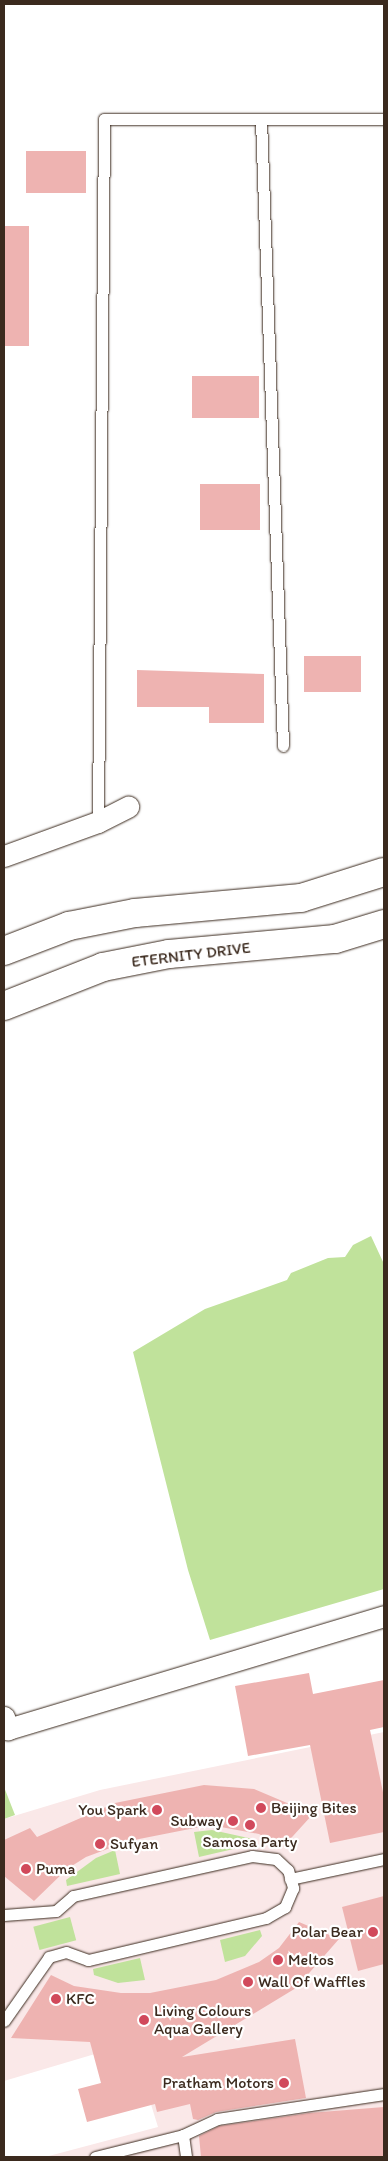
<!DOCTYPE html>
<html>
<head>
<meta charset="utf-8">
<style>
	body { margin:0 }
	#map { position:relative; width:388px; height:2161px; overflow:hidden; background:#fff; font-family:Itim,sans-serif }
	div>[style] { position:absolute }
	[style*='--x'] { left:calc(var(--x)*1px); top:calc(var(--y)*1px); width:calc(var(--w)*1px); rotate:calc(var(--a)*1deg) }
	.built>* { inset:0; background:#fae8e8 }
	.green>* { inset:0; background:#c0e29b; transform-origin:0 0 }
	.building>* { inset:0; background:#eeb3b1; transform-origin:0 0 }
	.roads { filter:drop-shadow(0 0 1px #3b2a1e) drop-shadow(0 0 1px #3b2a1e) }
	.lane>* { height:11px; margin:-5.5px; padding:0 5.5px; transform-origin:5.5px; border-radius:5.5px; background:#fff }
	.street>* { height:21px; margin:-10.5px; padding:0 10.5px; transform-origin:10.5px; border-radius:10.5px; background:#fff }
	.secondary>* { height:28px; margin:-14px; padding:0 14px; transform-origin:14px; border-radius:14px; background:#fff }
	.dots>* { width:14px; height:14px; translate:-50% -50%; box-sizing:border-box; border:2px solid #fff; border-radius:50% }
	span { translate:-50% -50%; white-space:nowrap; text-align:center; line-height:1.15; -webkit-text-stroke:4.5px #fff; paint-order:stroke }
	.street-label { font-size:16px; color:#3b2a1e }
	.poi-label { font-size:16px; color:#3b2a1e }
	.left { translate:0 -50%; text-align:left }
	.right { translate:-100% -50%; text-align:right }
	.frame { position:absolute; inset:0; border:5px solid #3b2a1e; pointer-events:none }
</style>
</head>
<body>
<div id="map">
	<div class="built">
		<i style="clip-path:polygon(384px 1732px,384px 2157px,45px 2157px,158px 2127px,132px 2043px,4px 2081px,4px 1819px,100px 1790px)"></i>
	</div>
	<div class="green">
		<i style="clip-path:polygon(371px 1236px,384px 1264px,384px 1589px,210px 1640px,188px 1570px,133px 1352px,205px 1309px,287px 1280px,291px 1273px,328px 1258px,345px 1257px,353px 1245px)"></i>
		<i style="clip-path:polygon(4px 1787px,15px 1815px,4px 1819px)"></i>
		<i style="clip-path:polygon(212px 1830px,253px 1839px,255px 1844px,199px 1857px,194px 1832px)"></i>
		<i style="clip-path:polygon(115px 1850px,120px 1874px,67px 1886px,66px 1880px,96px 1858px)"></i>
		<i style="left:70px;top:1917px;width:24px;height:38px;rotate:75deg"></i>
		<i style="clip-path:polygon(260px 1930px,262px 1936px,245px 1956px,225px 1962px,220px 1940px)"></i>
		<i style="clip-path:polygon(140px 1958px,145px 1980px,118px 1983px,94px 1975px,93px 1969px)"></i>
	</div>
	<div class="building">
		<i style="left:26px;top:151px;width:60px;height:42px"></i>
		<i style="left:4px;top:226px;width:25px;height:120px"></i>
		<i style="left:259px;top:376px;width:42px;height:67px;rotate:90deg"></i>
		<i style="left:200px;top:484px;width:60px;height:46px"></i>
		<i style="left:304px;top:656px;width:57px;height:36px"></i>
		<i style="clip-path:polygon(137px 670px,264px 674px,264px 723px,209px 723px,209px 707px,137px 707px)"></i>
		<i style="clip-path:polygon(309px 1673px,313px 1694px,384px 1680px,384px 1727px,370px 1730px,384px 1797px,384px 1832px,330px 1843px,310px 1745px,248px 1756px,235px 1686px)"></i>
		<i style="clip-path:polygon(204px 1785px,254px 1789px,313px 1814px,283px 1847px,259px 1834px,210px 1825px,129px 1841px,86px 1857px,67px 1869px,34px 1901px,4px 1876px,4px 1840px,30px 1828px,37px 1837px,115px 1803px)"></i>
		<i style="clip-path:polygon(384px 1896px,384px 1964px,358px 1971px,342px 1907px)"></i>
		<i style="clip-path:polygon(299px 1922px,339px 1939px,296px 1988px,182px 2057px,295px 2039px,306px 2098px,216px 2112px,198px 2120px,193px 2119px,190px 2104px,157px 2112px,155px 2104px,87px 2122px,78px 2089px,101px 2083px,90px 2042px,11px 2038px,51px 1975px,74px 1986px,121px 1993px,150px 1993px,216px 1980px,259px 1962px,279px 1948px)"></i>
		<i style="clip-path:polygon(384px 2107px,384px 2157px,201px 2157px,199px 2136px,219px 2126px,309px 2113px)"></i>
	</div>
	<div class="roads">
		<div class="lane">
			<i style="--x:261;--y:119;--w:627;--a:87.99"></i>
			<i style="--x:98;--y:822;--w:703;--a:-89.51"></i>
			<i style="--x:104;--y:119;--w:280;--a:0"></i>
			<i style="--x:290;--y:1879;--w:96;--a:-12"></i>
			<i style="--x:4;--y:1915;--w:52;--a:-4.4"></i>
			<i style="--x:56;--y:1911;--w:23;--a:-41"></i>
			<i style="--x:73;--y:1896;--w:183;--a:-12.6"></i>
			<i style="--x:252;--y:1856;--w:24;--a:7"></i>
			<i style="--x:276;--y:1859;--w:16;--a:43"></i>
			<i style="--x:288;--y:1870;--w:19;--a:74"></i>
			<i style="--x:293;--y:1888;--w:21;--a:113"></i>
			<i style="--x:285;--y:1907;--w:22;--a:150"></i>
			<i style="--x:266;--y:1918;--w:183;--a:166.7"></i>
			<i style="--x:88;--y:1960;--w:23;--a:-160"></i>
			<i style="--x:66;--y:1952;--w:18;--a:164"></i>
			<i style="--x:49;--y:1957;--w:78;--a:125.1"></i>
			<i style="--x:183;--y:2135;--w:22;--a:82"></i>
			<i style="--x:95;--y:2157;--w:91;--a:-14"></i>
			<i style="--x:183;--y:2135;--w:38;--a:-25"></i>
			<i style="--x:217;--y:2119;--w:169;--a:-8.5"></i>
		</div>
		<div class="street">
			<i style="--x:4;--y:856;--w:100;--a:-19.9"></i>
			<i style="--x:98;--y:822;--w:34;--a:-27"></i>
			<i style="--x:4;--y:1717;--w:13;--a:72"></i>
			<i style="--x:8;--y:1729;--w:393;--a:-16.7"></i>
		</div>
		<div class="secondary">
			<i style="--x:4;--y:951;--w:70;--a:-21"></i>
			<i style="--x:69;--y:926;--w:67;--a:-11.1"></i>
			<i style="--x:135;--y:913;--w:167;--a:-5.2"></i>
			<i style="--x:301;--y:898;--w:87;--a:-17.4"></i>
			<i style="--x:4;--y:1006;--w:106;--a:-21.5"></i>
			<i style="--x:103;--y:967;--w:67;--a:-11.1"></i>
			<i style="--x:169;--y:954;--w:167;--a:-5.2"></i>
			<i style="--x:335;--y:939;--w:51;--a:-17"></i>
		</div>
	</div>
	<div class="dots">
		<i style="left:261px;top:1808px;background:#d1495b"></i>
		<i style="left:157px;top:1810px;background:#d1495b"></i>
		<i style="left:233px;top:1821px;background:#d1495b"></i>
		<i style="left:250px;top:1825px;background:#d1495b"></i>
		<i style="left:100px;top:1844px;background:#d1495b"></i>
		<i style="left:26px;top:1869px;background:#d1495b"></i>
		<i style="left:373px;top:1932px;background:#d1495b"></i>
		<i style="left:278px;top:1960px;background:#d1495b"></i>
		<i style="left:248px;top:1982px;background:#d1495b"></i>
		<i style="left:56px;top:1999px;background:#d1495b"></i>
		<i style="left:144px;top:2020px;background:#d1495b"></i>
		<i style="left:284px;top:2083px;background:#d1495b"></i>
	</div>
	<div class="street-label">
		<span style="left:191px;top:955px;rotate:-7deg">ETERNITY DRIVE</span>
	</div>
	<div class="poi-label">
		<span class="left" style="left:271px;top:1808px">Beijing Bites</span>
		<span class="right" style="left:147px;top:1810px">You Spark</span>
		<span class="right" style="left:223px;top:1821px">Subway</span>
		<span style="left:250px;top:1842px">Samosa Party</span>
		<span class="left" style="left:110px;top:1844px">Sufyan</span>
		<span class="left" style="left:36px;top:1869px">Puma</span>
		<span class="right" style="left:363px;top:1932px">Polar Bear</span>
		<span class="left" style="left:288px;top:1960px">Meltos</span>
		<span class="left" style="left:258px;top:1982px">Wall Of Waffles</span>
		<span class="left" style="left:66px;top:1999px">KFC</span>
		<span class="left" style="left:154px;top:2020px">Living Colours<br>Aqua Gallery</span>
		<span class="right" style="left:274px;top:2083px">Pratham Motors</span>
	</div>
	<div class="frame"></div>
</div>
</body>
</html>
